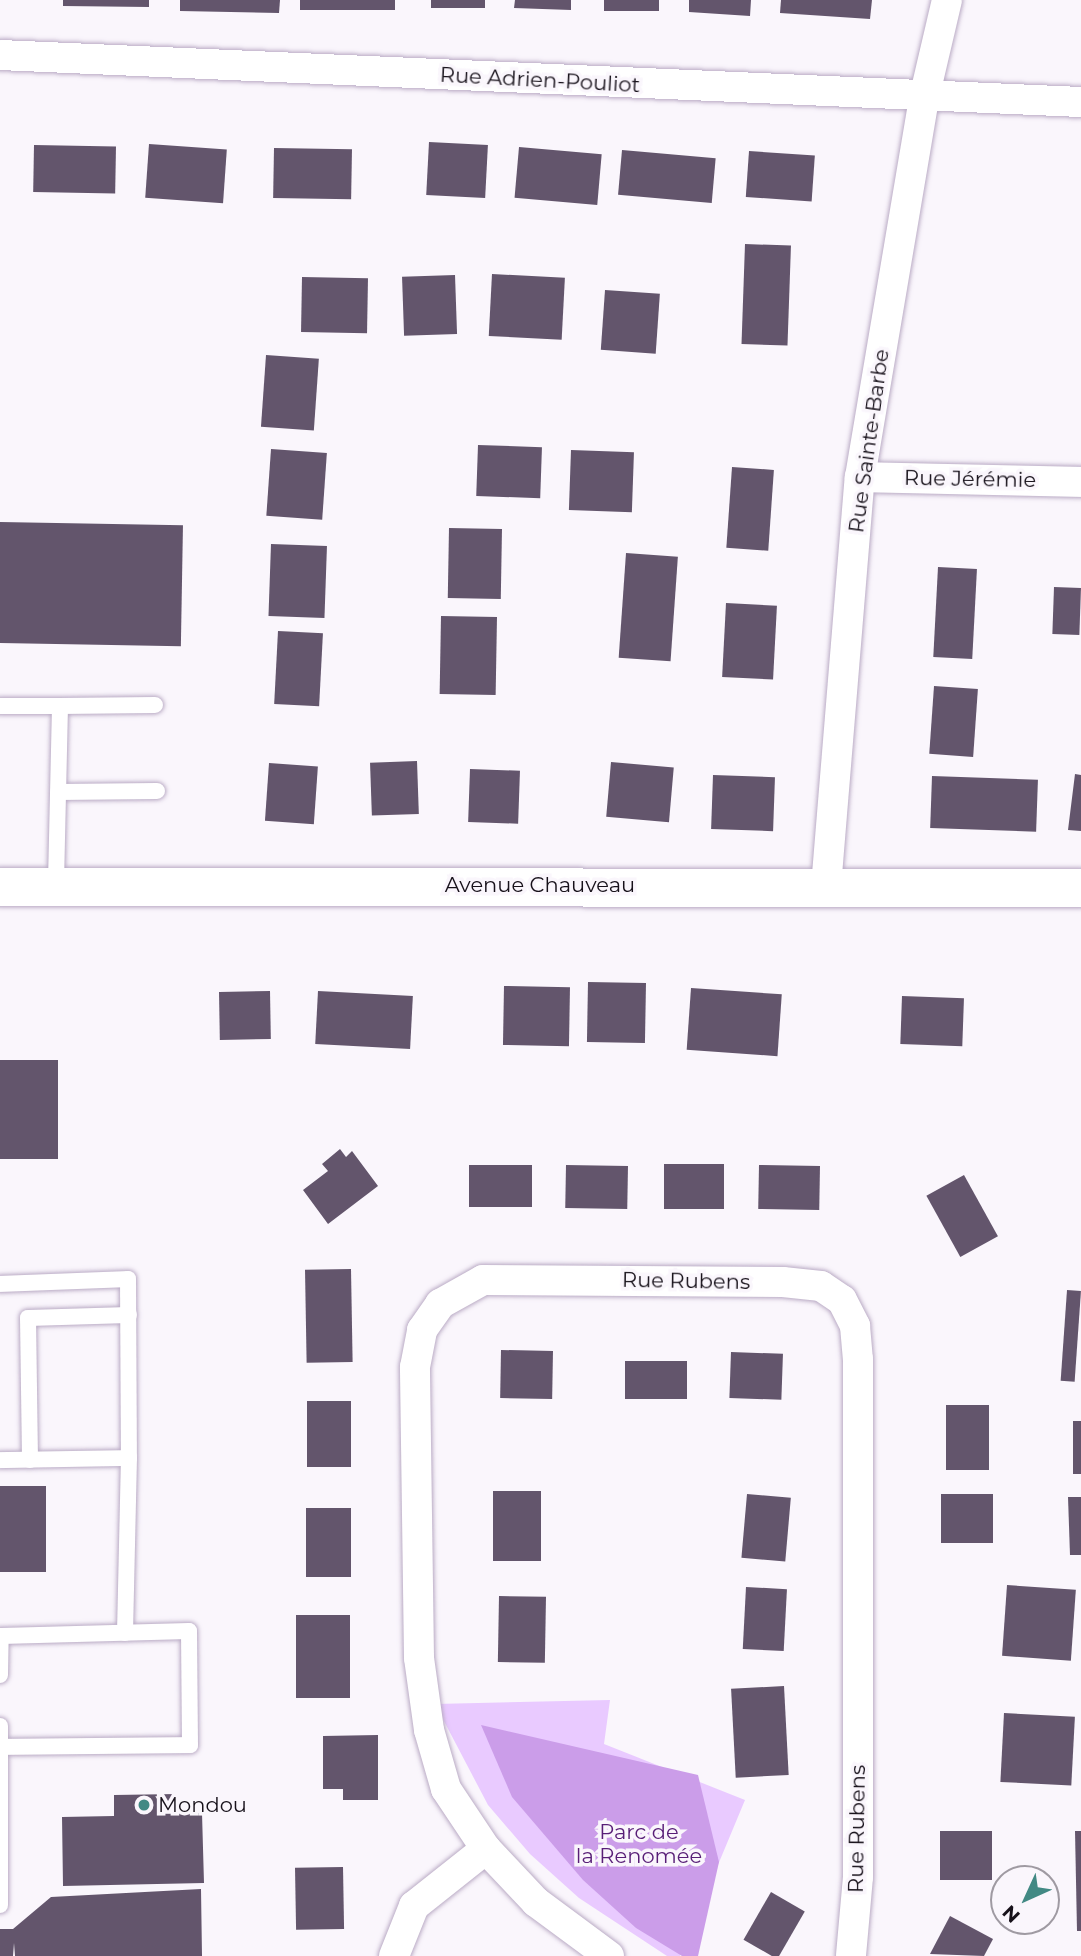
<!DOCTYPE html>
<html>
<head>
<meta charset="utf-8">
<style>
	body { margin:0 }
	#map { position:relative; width:1081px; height:1956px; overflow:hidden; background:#faf6fc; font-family:Montserrat,sans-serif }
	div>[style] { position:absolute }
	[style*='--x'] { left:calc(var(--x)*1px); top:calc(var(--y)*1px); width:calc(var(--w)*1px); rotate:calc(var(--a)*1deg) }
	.green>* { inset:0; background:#e9caff }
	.forest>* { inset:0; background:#cb9de9 }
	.building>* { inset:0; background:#63556c; transform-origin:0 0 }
	.roads { filter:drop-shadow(0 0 2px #baabc5) drop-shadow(0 0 2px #baabc5) }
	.lane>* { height:16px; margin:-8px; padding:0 8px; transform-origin:8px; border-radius:8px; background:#fff }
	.street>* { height:30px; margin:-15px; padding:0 15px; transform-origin:15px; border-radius:15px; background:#fff }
	.secondary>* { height:38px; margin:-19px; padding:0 19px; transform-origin:19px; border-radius:19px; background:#fff }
	.dots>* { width:19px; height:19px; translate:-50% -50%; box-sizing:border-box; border:4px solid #faf6fc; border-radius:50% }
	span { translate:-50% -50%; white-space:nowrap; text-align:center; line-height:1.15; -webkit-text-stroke:7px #faf6fc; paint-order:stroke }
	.street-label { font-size:21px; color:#17111a }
	.poi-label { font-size:21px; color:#17111a }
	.left { translate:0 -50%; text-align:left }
	.park-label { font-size:21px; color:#581e77 }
	.north { position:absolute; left:990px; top:1865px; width:70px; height:70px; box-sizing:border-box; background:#faf6fc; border:2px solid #9f9aa2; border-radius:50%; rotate:225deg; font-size:19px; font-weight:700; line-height:28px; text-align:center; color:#17111a }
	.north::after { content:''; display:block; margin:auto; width:24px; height:32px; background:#428984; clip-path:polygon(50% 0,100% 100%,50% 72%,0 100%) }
</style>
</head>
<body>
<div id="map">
	<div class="green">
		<i style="clip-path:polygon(610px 1700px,604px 1744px,745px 1800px,680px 1956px,667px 1956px,579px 1898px,530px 1854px,488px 1805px,435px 1704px)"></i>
	</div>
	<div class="forest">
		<i style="clip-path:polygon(481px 1725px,698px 1775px,719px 1862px,698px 1956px,682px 1956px,636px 1928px,583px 1880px,512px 1797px)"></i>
	</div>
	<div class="building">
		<i style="clip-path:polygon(63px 0,149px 0,149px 7px,63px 6px)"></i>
		<i style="clip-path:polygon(180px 0,280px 0,279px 13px,180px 11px)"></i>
		<i style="left:300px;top:0;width:95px;height:10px"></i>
		<i style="left:431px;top:0;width:54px;height:8px"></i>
		<i style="clip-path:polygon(515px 0,571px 0,571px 10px,514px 8px)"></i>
		<i style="left:604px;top:0;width:55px;height:11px"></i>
		<i style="clip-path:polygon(689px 0,751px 0,750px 16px,689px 12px)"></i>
		<i style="clip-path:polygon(781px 0,872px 0,870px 19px,780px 13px)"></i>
		<i style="left:429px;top:142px;width:59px;height:53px;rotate:3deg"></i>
		<i style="left:149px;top:144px;width:78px;height:54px;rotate:4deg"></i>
		<i style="left:34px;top:145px;width:82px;height:47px;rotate:1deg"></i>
		<i style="left:519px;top:147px;width:83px;height:51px;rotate:5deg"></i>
		<i style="left:274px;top:148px;width:78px;height:50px;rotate:1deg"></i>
		<i style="left:622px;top:150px;width:94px;height:45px;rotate:5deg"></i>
		<i style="left:749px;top:151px;width:66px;height:46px;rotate:4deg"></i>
		<i style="left:745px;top:244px;width:46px;height:100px;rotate:2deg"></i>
		<i style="left:492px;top:274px;width:73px;height:62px;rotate:3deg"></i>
		<i style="left:455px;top:275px;width:59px;height:53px;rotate:88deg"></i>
		<i style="left:302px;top:277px;width:66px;height:55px;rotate:1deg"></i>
		<i style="left:605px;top:290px;width:55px;height:60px;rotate:4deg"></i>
		<i style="left:266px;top:355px;width:53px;height:72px;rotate:4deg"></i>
		<i style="left:478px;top:445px;width:64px;height:51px;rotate:2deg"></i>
		<i style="left:271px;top:449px;width:56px;height:67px;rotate:4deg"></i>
		<i style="left:571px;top:450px;width:63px;height:60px;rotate:2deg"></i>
		<i style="left:732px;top:467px;width:42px;height:81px;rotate:4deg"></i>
		<i style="left:0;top:522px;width:183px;height:121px;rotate:1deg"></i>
		<i style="left:449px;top:528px;width:53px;height:70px;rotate:1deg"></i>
		<i style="left:271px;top:544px;width:56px;height:72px;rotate:2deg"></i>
		<i style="left:626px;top:553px;width:52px;height:105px;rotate:4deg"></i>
		<i style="left:938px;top:567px;width:39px;height:90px;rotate:3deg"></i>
		<i style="left:1054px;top:587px;width:27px;height:47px;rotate:2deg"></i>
		<i style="left:726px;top:603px;width:51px;height:74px;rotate:3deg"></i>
		<i style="left:441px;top:616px;width:56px;height:78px;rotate:1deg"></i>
		<i style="left:278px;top:631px;width:45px;height:73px;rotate:3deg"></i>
		<i style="left:934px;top:686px;width:44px;height:68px;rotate:4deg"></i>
		<i style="left:417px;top:761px;width:53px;height:47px;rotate:88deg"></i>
		<i style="left:611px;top:762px;width:63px;height:55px;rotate:5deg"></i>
		<i style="left:269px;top:763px;width:49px;height:58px;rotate:4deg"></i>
		<i style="left:470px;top:769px;width:50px;height:53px;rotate:2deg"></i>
		<i style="clip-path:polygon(1075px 774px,1081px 775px,1081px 831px,1068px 830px)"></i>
		<i style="left:713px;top:775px;width:62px;height:54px;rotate:2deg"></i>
		<i style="left:932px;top:776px;width:106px;height:52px;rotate:2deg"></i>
		<i style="left:588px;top:982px;width:58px;height:60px;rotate:1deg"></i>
		<i style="left:504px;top:986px;width:66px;height:59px;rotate:1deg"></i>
		<i style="left:691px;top:988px;width:91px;height:62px;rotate:4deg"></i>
		<i style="left:270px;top:991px;width:48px;height:51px;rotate:89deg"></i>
		<i style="left:318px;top:991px;width:95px;height:53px;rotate:3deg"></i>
		<i style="left:902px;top:996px;width:62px;height:48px;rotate:2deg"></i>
		<i style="left:0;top:1060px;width:58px;height:99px"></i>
		<i style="clip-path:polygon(340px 1149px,346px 1157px,352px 1151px,378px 1186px,328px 1224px,303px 1190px,328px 1171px,322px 1164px)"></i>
		<i style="left:724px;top:1164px;width:45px;height:60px;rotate:90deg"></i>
		<i style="left:469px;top:1165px;width:63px;height:42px"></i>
		<i style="left:566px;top:1165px;width:62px;height:43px;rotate:1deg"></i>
		<i style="left:759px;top:1165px;width:61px;height:44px;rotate:1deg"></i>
		<i style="left:964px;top:1175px;width:70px;height:43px;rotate:61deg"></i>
		<i style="left:351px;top:1269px;width:93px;height:46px;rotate:89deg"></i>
		<i style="left:1067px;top:1290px;width:14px;height:91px;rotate:4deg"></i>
		<i style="left:501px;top:1350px;width:52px;height:48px;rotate:1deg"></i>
		<i style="left:731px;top:1352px;width:52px;height:46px;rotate:2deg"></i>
		<i style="left:625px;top:1361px;width:62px;height:38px"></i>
		<i style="left:307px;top:1401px;width:44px;height:66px"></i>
		<i style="left:946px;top:1405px;width:43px;height:65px"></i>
		<i style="left:1073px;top:1421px;width:8px;height:53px"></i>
		<i style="left:0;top:1486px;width:46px;height:86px"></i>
		<i style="left:493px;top:1491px;width:48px;height:70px"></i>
		<i style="left:747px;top:1494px;width:44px;height:64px;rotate:5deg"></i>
		<i style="left:993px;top:1494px;width:49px;height:52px;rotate:90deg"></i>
		<i style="clip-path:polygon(1068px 1497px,1081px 1497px,1081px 1555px,1070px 1555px)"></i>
		<i style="left:351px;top:1508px;width:69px;height:45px;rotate:90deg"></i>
		<i style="left:1007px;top:1585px;width:69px;height:71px;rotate:4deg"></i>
		<i style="left:746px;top:1587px;width:41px;height:62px;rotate:3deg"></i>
		<i style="left:499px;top:1596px;width:47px;height:66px;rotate:1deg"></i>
		<i style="left:296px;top:1615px;width:54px;height:83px"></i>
		<i style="left:784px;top:1686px;width:89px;height:53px;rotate:87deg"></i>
		<i style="left:1004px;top:1713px;width:71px;height:69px;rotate:3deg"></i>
		<i style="clip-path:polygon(378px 1735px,378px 1800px,343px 1800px,343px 1789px,323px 1789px,323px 1736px)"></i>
		<i style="clip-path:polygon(177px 1794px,178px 1813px,202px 1813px,204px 1883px,63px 1886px,62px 1817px,114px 1816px,114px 1795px)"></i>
		<i style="left:940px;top:1831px;width:52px;height:49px"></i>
		<i style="clip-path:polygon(1075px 1831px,1081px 1831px,1081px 1931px,1077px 1931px)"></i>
		<i style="left:343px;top:1867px;width:62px;height:48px;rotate:89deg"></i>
		<i style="clip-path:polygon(201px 1889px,202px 1956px,15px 1956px,14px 1943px,13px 1956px,0 1956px,0 1929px,13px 1929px,51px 1897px)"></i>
		<i style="left:771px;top:1892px;width:39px;height:55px;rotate:30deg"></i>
		<i style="clip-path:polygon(950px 1916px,993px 1939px,984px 1956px,930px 1954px)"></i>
	</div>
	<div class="roads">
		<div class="lane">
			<i style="--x:0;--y:706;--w:60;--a:0"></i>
			<i style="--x:60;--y:706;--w:179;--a:91.3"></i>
			<i style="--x:60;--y:706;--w:95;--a:-0.6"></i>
			<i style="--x:58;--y:792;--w:99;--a:-0.6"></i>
			<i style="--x:0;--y:1284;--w:128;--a:-2.2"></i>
			<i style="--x:128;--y:1279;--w:179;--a:89.7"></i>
			<i style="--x:129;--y:1458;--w:129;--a:179.1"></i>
			<i style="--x:30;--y:1460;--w:142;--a:-90.8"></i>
			<i style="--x:28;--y:1318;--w:101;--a:-1.7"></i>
			<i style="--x:125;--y:1633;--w:175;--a:-88.7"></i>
			<i style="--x:0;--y:1675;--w:39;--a:-89"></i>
			<i style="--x:1;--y:1636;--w:188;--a:-1.5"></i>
			<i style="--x:189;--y:1631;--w:114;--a:89.5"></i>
			<i style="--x:190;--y:1745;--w:190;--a:179.4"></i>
			<i style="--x:0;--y:1726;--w:179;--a:90"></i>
		</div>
		<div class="street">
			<i style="--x:0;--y:55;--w:1082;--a:2.49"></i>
			<i style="--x:860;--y:477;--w:221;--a:1.3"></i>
			<i style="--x:826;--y:887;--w:411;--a:-85.3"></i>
			<i style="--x:860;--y:477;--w:384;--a:-80.4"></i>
			<i style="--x:924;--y:98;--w:101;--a:-76.8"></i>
			<i style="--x:394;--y:1956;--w:54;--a:-68.2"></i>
			<i style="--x:414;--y:1906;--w:92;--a:-38.4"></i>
			<i style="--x:609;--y:1956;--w:91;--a:-143.5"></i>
			<i style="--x:536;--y:1902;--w:73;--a:-133.3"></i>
			<i style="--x:486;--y:1849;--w:72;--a:-123.7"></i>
			<i style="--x:446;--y:1789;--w:61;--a:-106.1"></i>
			<i style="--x:429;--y:1730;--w:73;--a:-97.9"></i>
			<i style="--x:419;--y:1658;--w:291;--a:-90.8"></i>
			<i style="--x:415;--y:1367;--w:38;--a:-79"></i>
			<i style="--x:422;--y:1330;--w:32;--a:-55"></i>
			<i style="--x:440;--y:1304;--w:49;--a:-29.2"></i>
			<i style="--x:483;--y:1280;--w:300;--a:0.4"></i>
			<i style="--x:783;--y:1282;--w:38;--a:6"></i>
			<i style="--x:821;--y:1286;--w:25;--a:34"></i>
			<i style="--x:842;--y:1300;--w:29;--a:63"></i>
			<i style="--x:855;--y:1326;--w:33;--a:85"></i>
			<i style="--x:858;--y:1359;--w:518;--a:90"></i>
			<i style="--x:858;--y:1877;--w:79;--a:95.1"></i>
		</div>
		<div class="secondary">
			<i style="--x:0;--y:887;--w:1081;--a:0.05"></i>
		</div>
	</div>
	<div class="dots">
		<i style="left:144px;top:1805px;background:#428984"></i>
	</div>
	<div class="street-label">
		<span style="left:540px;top:80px;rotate:3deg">Rue Adrien-Pouliot</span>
		<span style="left:869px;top:441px;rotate:-82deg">Rue Sainte-Barbe</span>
		<span style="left:970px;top:479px;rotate:1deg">Rue Jérémie</span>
		<span style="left:540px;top:885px">Avenue Chauveau</span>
		<span style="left:686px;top:1281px;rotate:1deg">Rue Rubens</span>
		<span style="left:857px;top:1829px;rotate:-89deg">Rue Rubens</span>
	</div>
	<div class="poi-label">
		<span class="left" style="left:158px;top:1805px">Mondou</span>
	</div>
	<div class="park-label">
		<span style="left:639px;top:1844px">Parc de<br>la Renomée</span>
	</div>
	<div class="north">N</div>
</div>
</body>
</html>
